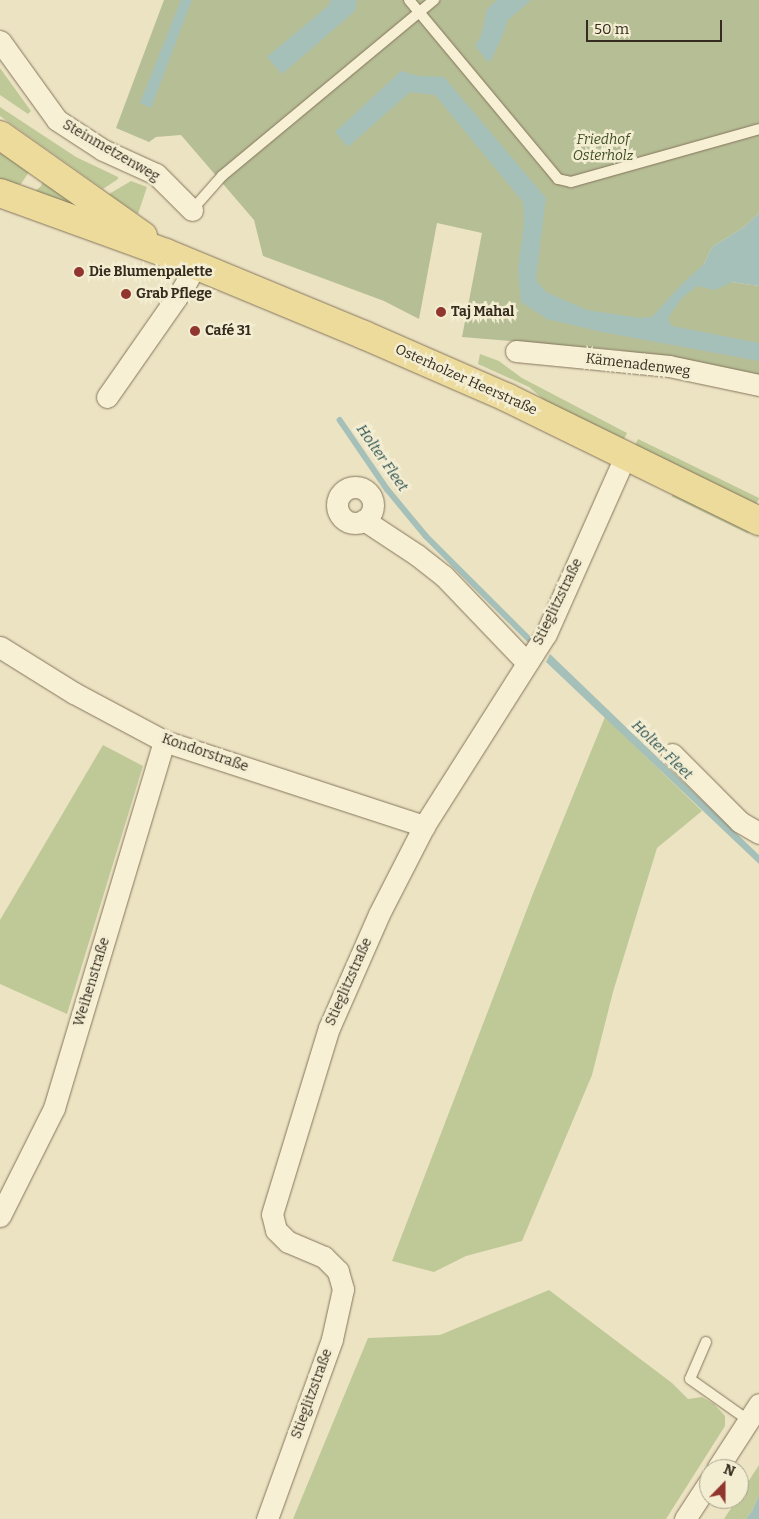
<!DOCTYPE html>
<html>
<head>
<meta charset="utf-8">
<style>
	body { margin:0 }
	#map { position:relative; width:759px; height:1519px; overflow:hidden; background:#ece3c3; font-family:Bitter,serif }
	div>[style] { position:absolute }
	[style*='--x'] { left:calc(var(--x)*1px); top:calc(var(--y)*1px); width:calc(var(--w)*1px); rotate:calc(var(--a)*1deg) }
	.green>* { inset:0; background:#bfc997; transform-origin:0 0 }
	.cemetery>* { inset:0; background:#b6be96 }
	.water>* { inset:0; background:#a5bfb9 }
	.stream>* { height:5.5px; margin:-2.75px; padding:0 2.75px; transform-origin:2.75px; border-radius:2.75px; background:#a5bfb9 }
	.roads { filter:drop-shadow(0 0 1px #85755b) drop-shadow(0 0 1px #85755b) }
	.lane>* { height:10px; margin:-5px; padding:0 5px; transform-origin:5px; border-radius:5px; background:#f7f0d5 }
	.street>* { height:21px; margin:-10.5px; padding:0 10.5px; transform-origin:10.5px; border-radius:10.5px; background:#f7f0d5 }
	.street>.ring { margin:-10.5px; padding:0; box-sizing:content-box; background:none; border:21px solid #f7f0d5; border-radius:50% }
	.primary>* { height:28px; margin:-14px; padding:0 14px; transform-origin:14px; border-radius:14px; background:#eddb9c }
	.dots>* { width:14px; height:14px; translate:-50% -50%; box-sizing:border-box; border:2px solid #f3edd2; border-radius:50% }
	span { translate:-50% -50%; white-space:nowrap; text-align:center; line-height:1.15; -webkit-text-stroke:5px #f3edd2; paint-order:stroke }
	.park-label { font-size:14px; color:#425126; font-style:italic }
	.street-label { font-size:14px; color:#352b1e }
	.poi-label { font-size:14px; color:#352b1e; font-weight:700 }
	.left { translate:0 -50%; text-align:left }
	.water-label { font-size:15px; color:#2e5354; font-style:italic }
	.north { position:absolute; left:699px; top:1459px; width:50px; height:50px; box-sizing:border-box; background:#f3edd2; border:1px solid #a79f8a; border-radius:50%; rotate:22deg; font-size:14px; font-weight:700; line-height:20px; text-align:center; color:#352b1e }
	.north::after { content:''; display:block; margin:auto; width:18px; height:22px; background:#91362e; clip-path:polygon(50% 0,100% 100%,50% 72%,0 100%) }
	.scale { position:absolute; left:586px; top:20px; width:136px; height:22px; box-sizing:border-box; border:2px solid #352b1e; border-top:0; padding-left:6px; font-size:15px; line-height:18px; white-space:nowrap; color:#352b1e; -webkit-text-stroke:4px #f3edd2; paint-order:stroke }
</style>
</head>
<body>
<div id="map">
	<div class="green">
		<i style="clip-path:polygon(0 68px,31px 111px,28px 114px,0 95px)"></i>
		<i style="clip-path:polygon(0 107px,76px 157px,118px 177px,118px 179px,103px 189px,0 116px)"></i>
		<i style="clip-path:polygon(0 147px,29px 172px,21px 184px,10px 184px,0 181px)"></i>
		<i style="clip-path:polygon(45px 177px,83px 205px,77px 213px,31px 195px,41px 186px)"></i>
		<i style="clip-path:polygon(131px 181px,147px 187px,138px 214px,109px 194px)"></i>
		<i style="clip-path:polygon(480px 354px,499px 361px,522px 378px,627px 433px,624px 439px,550px 405px,529px 387px,478px 364px)"></i>
		<i style="left:638px;top:439px;width:135px;height:7px;rotate:26deg"></i>
		<i style="left:674px;top:492px;width:85px;height:5px;rotate:26deg"></i>
		<i style="clip-path:polygon(605px 717px,702px 811px,657px 848px,613px 992px,592px 1075px,522px 1241px,466px 1256px,434px 1272px,392px 1261px,534px 891px)"></i>
		<i style="clip-path:polygon(103px 745px,143px 766px,67px 1014px,0 984px,0 920px)"></i>
		<i style="clip-path:polygon(549px 1290px,672px 1383px,688px 1399px,702px 1397px,714px 1404px,725px 1416px,725px 1426px,666px 1519px,293px 1519px,368px 1338px,440px 1335px)"></i>
		<i style="clip-path:polygon(759px 1465px,759px 1495px,752px 1511px,746px 1519px,724px 1519px)"></i>
	</div>
	<div class="cemetery">
		<i style="clip-path:polygon(164px 0,759px 0,759px 213px,744px 227px,712px 247px,704px 264px,732px 282px,759px 286px,759px 375px,619px 350px,462px 337px,482px 233px,437px 223px,419px 319px,384px 301px,263px 256px,254px 220px,181px 135px,156px 137px,149px 142px,116px 128px)"></i>
	</div>
	<div class="water">
		<i style="clip-path:polygon(181px 0,192px 0,151px 108px,140px 103px)"></i>
		<i style="clip-path:polygon(331px 0,357px 0,355px 11px,282px 74px,267px 57px,329px 5px)"></i>
		<i style="clip-path:polygon(497px 0,531px 0,508px 20px,502px 37px,491px 60px,488px 62px,475px 46px,481px 36px,487px 9px)"></i>
		<i style="clip-path:polygon(401px 71px,418px 76px,444px 77px,546px 198px,536px 280px,546px 292px,587px 310px,640px 318px,652px 317px,682px 284px,704px 264px,712px 247px,744px 227px,759px 213px,759px 286px,732px 282px,715px 290px,697px 286px,681px 299px,668px 318px,672px 326px,759px 343px,759px 361px,602px 332px,547px 319px,521px 302px,518px 269px,524px 223px,523px 202px,435px 95px,410px 92px,348px 147px,335px 132px)"></i>
		<i style="clip-path:polygon(550px 654px,759px 855px,759px 864px,546px 662px)"></i>
		<i style="clip-path:polygon(759px 1495px,759px 1519px,746px 1519px,752px 1511px)"></i>
	</div>
	<div class="stream">
		<i style="--x:340;--y:420;--w:85;--a:55.6"></i>
		<i style="--x:388;--y:490;--w:60;--a:50.4"></i>
		<i style="--x:426;--y:536;--w:147;--a:45"></i>
	</div>
	<div class="roads">
		<div class="lane">
			<i style="--x:409;--y:0;--w:233;--a:50.2"></i>
			<i style="--x:558;--y:179;--w:13;--a:13"></i>
			<i style="--x:571;--y:182;--w:195;--a:-15.7"></i>
			<i style="--x:192;--y:210;--w:45;--a:-48.6"></i>
			<i style="--x:222;--y:176;--w:276;--a:-39.7"></i>
			<i style="--x:706;--y:1342;--w:40;--a:113.4"></i>
			<i style="--x:690;--y:1379;--w:71;--a:35.3"></i>
		</div>
		<div class="street">
			<i style="--x:0;--y:41;--w:97;--a:54.2"></i>
			<i style="--x:57;--y:120;--w:55;--a:33.1"></i>
			<i style="--x:103;--y:150;--w:58;--a:24.4"></i>
			<i style="--x:156;--y:174;--w:51;--a:45"></i>
			<i style="--x:516;--y:351;--w:154;--a:5.6"></i>
			<i style="--x:669;--y:366;--w:92;--a:11.9"></i>
			<i style="--x:107;--y:397;--w:133;--a:-55.1"></i>
			<i style="--x:183;--y:288;--w:26;--a:-61"></i>
			<i class="ring" style="left:337px;top:487px;width:15px;height:15px"></i>
			<i style="--x:364;--y:520;--w:64;--a:33.4"></i>
			<i style="--x:417;--y:555;--w:34;--a:38"></i>
			<i style="--x:444;--y:576;--w:120;--a:46.3"></i>
			<i style="--x:0;--y:647;--w:87;--a:31.9"></i>
			<i style="--x:74;--y:693;--w:102;--a:28.1"></i>
			<i style="--x:164;--y:741;--w:274;--a:18.1"></i>
			<i style="--x:672;--y:754;--w:96;--a:45"></i>
			<i style="--x:740;--y:822;--w:22;--a:30"></i>
			<i style="--x:0;--y:1216;--w:121;--a:-63.4"></i>
			<i style="--x:54;--y:1108;--w:383;--a:-73.3"></i>
			<i style="--x:717;--y:1469;--w:77;--a:-57.1"></i>
			<i style="--x:267;--y:1519;--w:191;--a:-70.1"></i>
			<i style="--x:332;--y:1339;--w:51;--a:-77.6"></i>
			<i style="--x:343;--y:1289;--w:19;--a:-106"></i>
			<i style="--x:338;--y:1271;--w:20;--a:-135"></i>
			<i style="--x:324;--y:1257;--w:39;--a:-157"></i>
			<i style="--x:288;--y:1242;--w:17;--a:-135"></i>
			<i style="--x:276;--y:1230;--w:16;--a:-104"></i>
			<i style="--x:272;--y:1214;--w:195;--a:-73"></i>
			<i style="--x:329;--y:1028;--w:124;--a:-66.3"></i>
			<i style="--x:379;--y:914;--w:99;--a:-62.9"></i>
			<i style="--x:424;--y:826;--w:227;--a:-57.6"></i>
			<i style="--x:546;--y:634;--w:197;--a:-66"></i>
			<i style="--x:685;--y:1519;--w:44;--a:-57"></i>
		</div>
		<div class="primary">
			<i style="--x:0;--y:135;--w:175;--a:35.2"></i>
			<i style="--x:0;--y:193;--w:177;--a:19.9"></i>
			<i style="--x:166;--y:253;--w:214;--a:22.5"></i>
			<i style="--x:364;--y:335;--w:157;--a:23.6"></i>
			<i style="--x:508;--y:398;--w:280;--a:26.1"></i>
		</div>
	</div>
	<div class="dots">
		<i style="left:79px;top:272px;background:#91362e"></i>
		<i style="left:126px;top:294px;background:#91362e"></i>
		<i style="left:441px;top:312px;background:#91362e"></i>
		<i style="left:195px;top:331px;background:#91362e"></i>
	</div>
	<div class="park-label">
		<span style="left:603px;top:148px">Friedhof<br>Osterholz</span>
	</div>
	<div class="street-label">
		<span style="left:111px;top:151px;rotate:30deg">Steinmetzenweg</span>
		<span style="left:638px;top:365px;rotate:7deg">Kämenadenweg</span>
		<span style="left:466px;top:380px;rotate:24deg">Osterholzer Heerstraße</span>
		<span style="left:558px;top:602px;rotate:-64deg">Stieglitzstraße</span>
		<span style="left:205px;top:753px;rotate:19deg">Kondorstraße</span>
		<span style="left:92px;top:982px;rotate:-73deg">Weihenstraße</span>
		<span style="left:349px;top:982px;rotate:-66deg">Stieglitzstraße</span>
		<span style="left:312px;top:1394px;rotate:-70deg">Stieglitzstraße</span>
	</div>
	<div class="poi-label">
		<span class="left" style="left:89px;top:272px">Die Blumenpalette</span>
		<span class="left" style="left:136px;top:294px">Grab Pflege</span>
		<span class="left" style="left:451px;top:312px">Taj Mahal</span>
		<span class="left" style="left:205px;top:331px">Café 31</span>
	</div>
	<div class="water-label">
		<span style="left:382px;top:458px;rotate:55deg">Holter Fleet</span>
		<span style="left:662px;top:750px;rotate:44deg">Holter Fleet</span>
	</div>
	<div class="north">N</div>
	<div class="scale">50 m</div>
</div>
</body>
</html>
